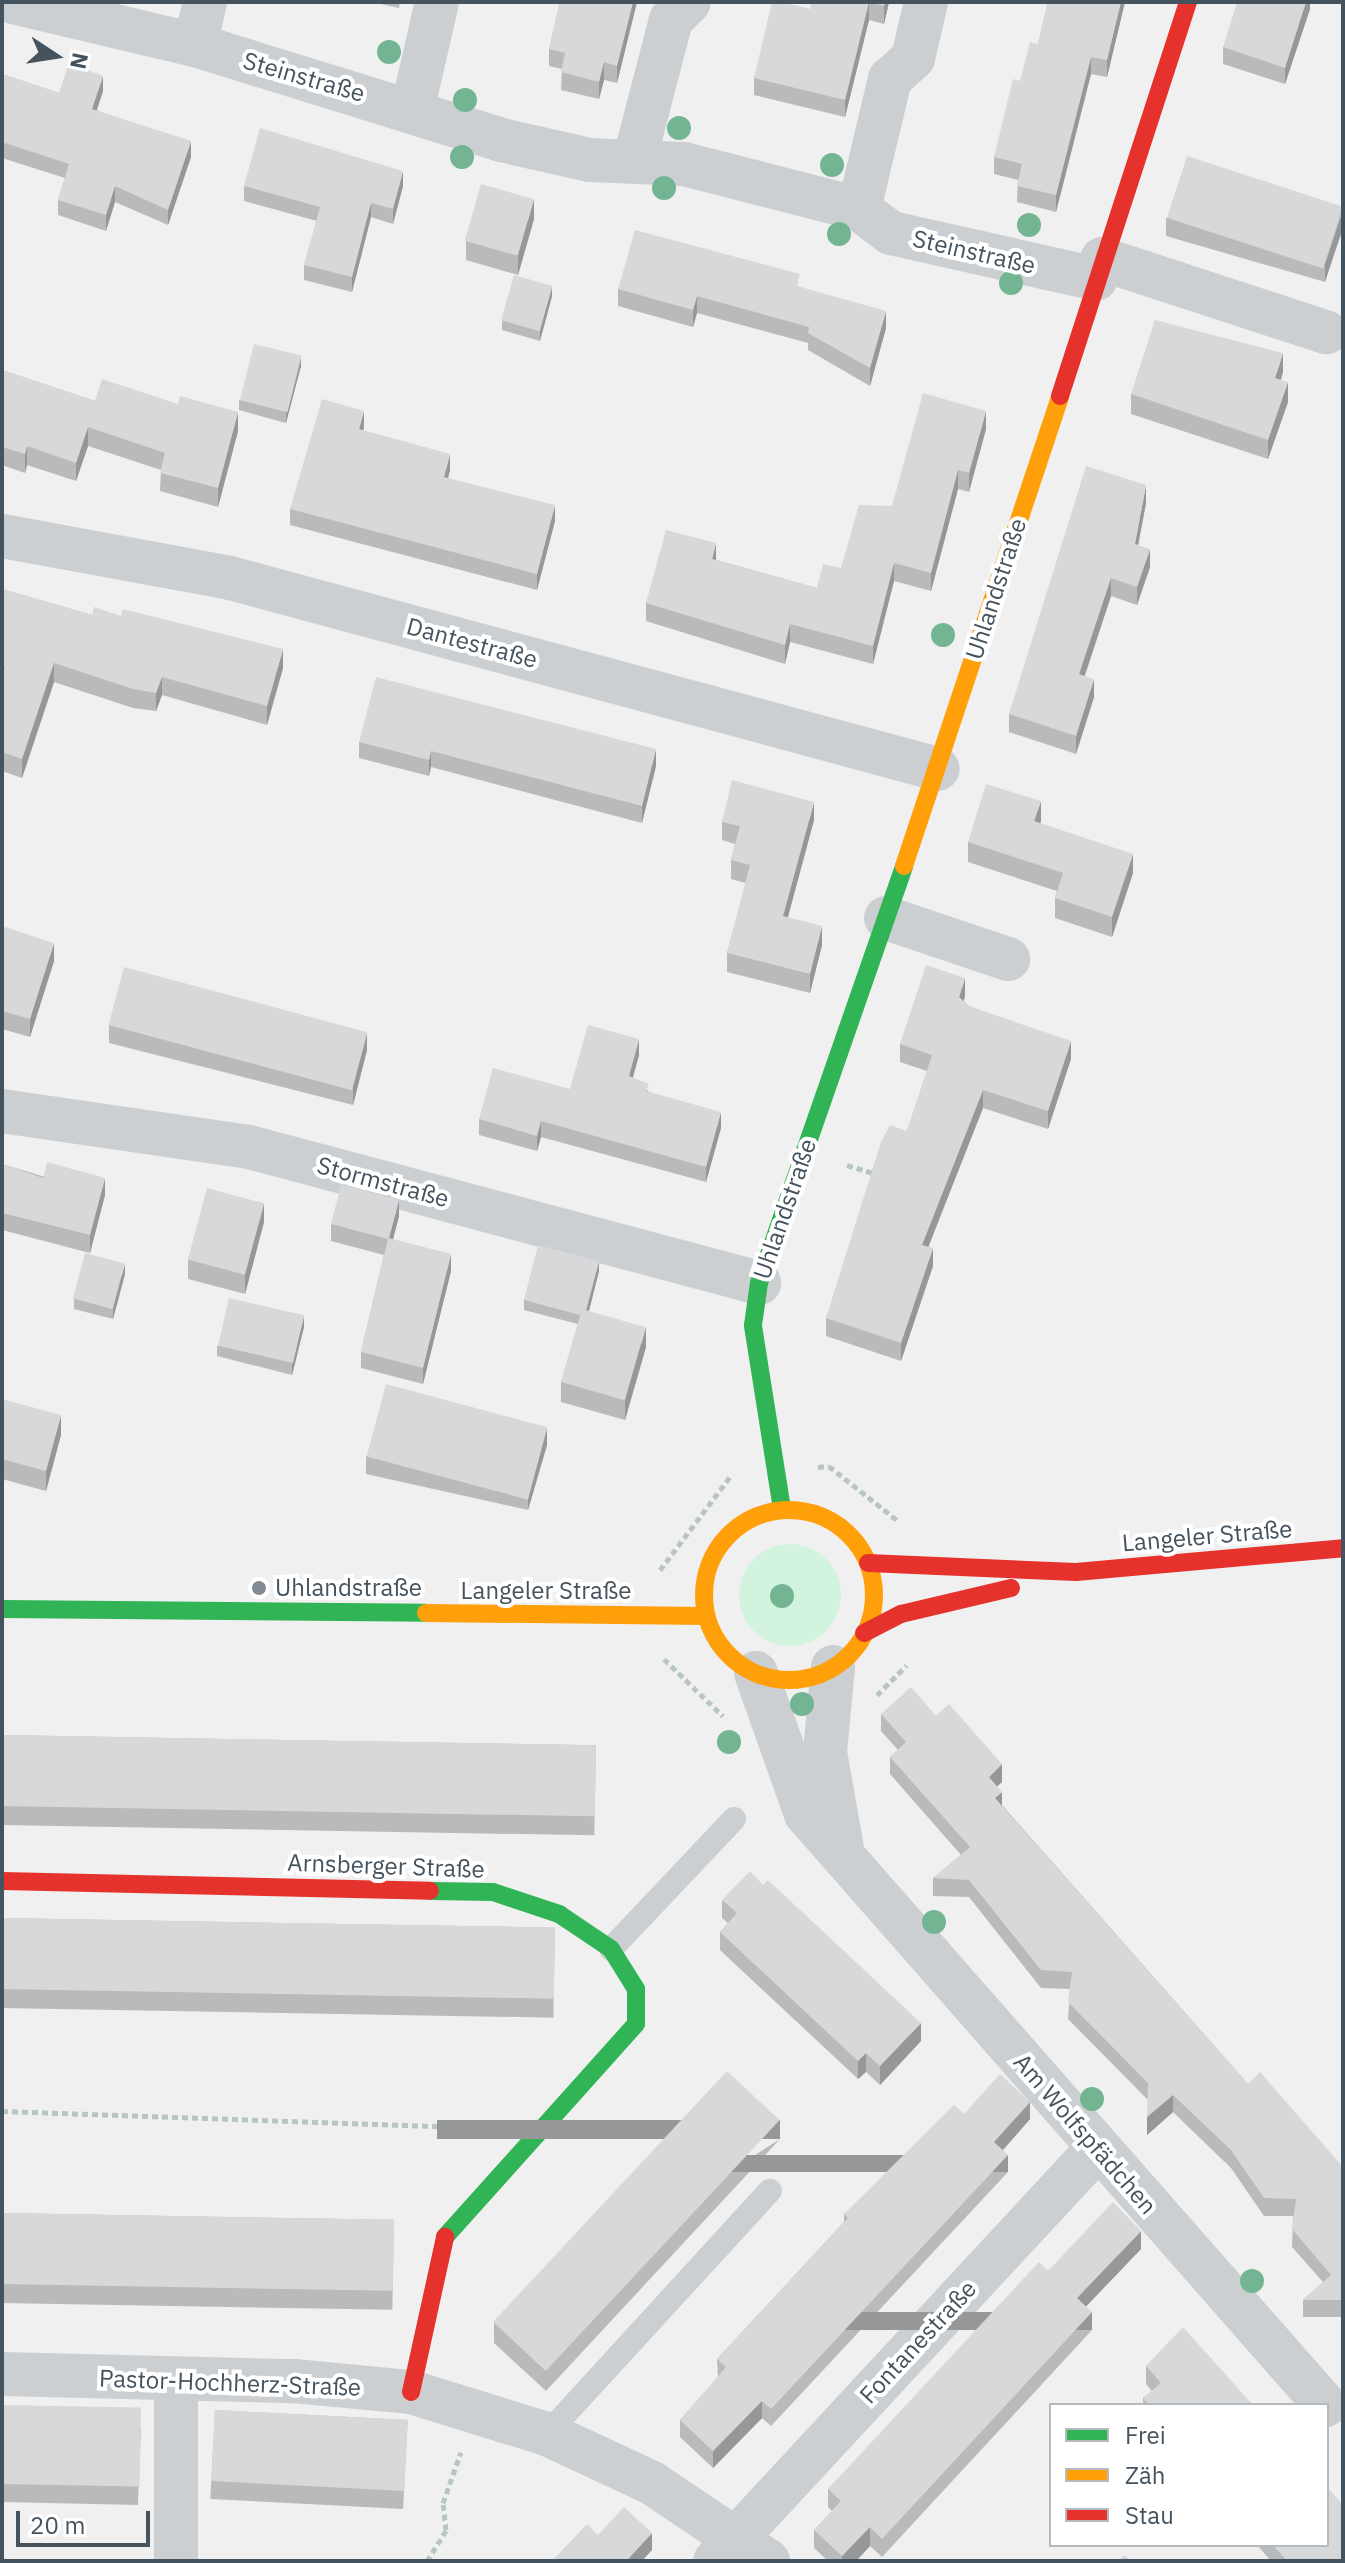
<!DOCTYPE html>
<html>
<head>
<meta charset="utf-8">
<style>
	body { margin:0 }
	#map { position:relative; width:1345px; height:2563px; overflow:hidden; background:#f1f0f0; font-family:"IBM Plex Sans",sans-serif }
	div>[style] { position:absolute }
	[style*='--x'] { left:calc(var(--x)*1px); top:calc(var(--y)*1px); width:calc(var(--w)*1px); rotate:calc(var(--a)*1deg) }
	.green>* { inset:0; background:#d2f3de }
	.round { border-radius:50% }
	.path>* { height:5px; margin-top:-2.5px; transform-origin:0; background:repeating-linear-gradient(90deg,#b7c6c1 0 6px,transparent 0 10px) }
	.lane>* { height:24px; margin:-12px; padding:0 12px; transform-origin:12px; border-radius:12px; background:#cccfd1 }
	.street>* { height:44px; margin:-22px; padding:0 22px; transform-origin:22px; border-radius:22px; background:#cccfd1 }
	.fast>* { height:18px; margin:-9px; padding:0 9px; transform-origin:9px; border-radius:9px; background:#30b455 }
	.slow>* { height:18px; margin:-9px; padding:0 9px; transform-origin:9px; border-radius:9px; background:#ff9f0a }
	.slow>.ring { margin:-9px; padding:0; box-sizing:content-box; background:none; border:18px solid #ff9f0a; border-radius:50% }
	.jam>* { height:18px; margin:-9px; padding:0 9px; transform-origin:9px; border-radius:9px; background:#e5322d }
	.trees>* { width:24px; height:24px; margin:-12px; border-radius:50%; background:#73b593 }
	.wall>* { inset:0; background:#b9babb; transform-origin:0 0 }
	.shaded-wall>* { inset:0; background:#969799; transform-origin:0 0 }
	.building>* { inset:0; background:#d7d8da; transform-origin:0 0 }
	.dots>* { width:22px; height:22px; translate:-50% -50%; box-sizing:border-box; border:4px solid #fff; border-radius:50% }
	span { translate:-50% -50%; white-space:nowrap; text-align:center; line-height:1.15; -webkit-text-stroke:8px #fff; paint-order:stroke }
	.street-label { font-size:24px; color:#45535f }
	.poi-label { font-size:24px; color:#45535f }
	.left { translate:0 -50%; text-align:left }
	.frame { position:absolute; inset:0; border:4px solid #45535f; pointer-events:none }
	.legend { position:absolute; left:1049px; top:2403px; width:280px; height:144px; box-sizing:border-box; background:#fff; border:2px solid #b5babf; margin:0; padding:10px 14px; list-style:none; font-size:24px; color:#45535f }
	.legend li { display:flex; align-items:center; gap:16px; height:40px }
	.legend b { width:40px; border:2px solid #b5babf }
	.north { position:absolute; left:16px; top:16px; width:80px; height:80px; -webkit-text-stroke:6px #fff; paint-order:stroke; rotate:102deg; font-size:22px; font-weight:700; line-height:32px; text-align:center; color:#45535f }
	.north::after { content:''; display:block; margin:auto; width:28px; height:36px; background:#45535f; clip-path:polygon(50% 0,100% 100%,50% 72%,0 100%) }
	.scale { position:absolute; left:16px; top:2511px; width:134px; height:36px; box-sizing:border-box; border:4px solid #45535f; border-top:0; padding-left:10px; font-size:24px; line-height:28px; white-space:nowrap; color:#45535f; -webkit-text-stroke:6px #fff; paint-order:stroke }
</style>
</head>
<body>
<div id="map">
	<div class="green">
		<i class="round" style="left:739px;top:1544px;width:102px;height:102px"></i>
	</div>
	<div class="path">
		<i style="--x:847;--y:1165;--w:27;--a:17"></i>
		<i style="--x:818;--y:1467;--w:11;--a:-5"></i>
		<i style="--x:829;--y:1466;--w:87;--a:38.5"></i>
		<i style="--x:660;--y:1570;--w:120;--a:-53.1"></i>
		<i style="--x:664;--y:1659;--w:82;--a:44"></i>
		<i style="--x:877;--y:1695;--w:42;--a:-45"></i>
		<i style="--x:2;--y:2111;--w:481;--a:2"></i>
		<i style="--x:427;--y:2561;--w:36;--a:-58"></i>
		<i style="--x:446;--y:2530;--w:27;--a:-96"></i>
		<i style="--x:443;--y:2503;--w:54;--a:-70.6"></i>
	</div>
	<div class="lane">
		<i style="--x:611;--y:1949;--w:179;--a:-46.6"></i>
		<i style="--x:547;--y:2434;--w:330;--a:-47.5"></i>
	</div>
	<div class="street">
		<i style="--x:13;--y:2;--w:187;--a:13.3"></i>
		<i style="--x:195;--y:45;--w:320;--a:17.2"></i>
		<i style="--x:501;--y:140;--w:91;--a:12.7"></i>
		<i style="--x:590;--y:160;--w:94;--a:2.4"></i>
		<i style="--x:684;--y:164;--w:181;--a:14.4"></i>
		<i style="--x:859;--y:209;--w:40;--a:37"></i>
		<i style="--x:891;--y:233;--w:210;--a:12.6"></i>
		<i style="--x:195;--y:45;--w:44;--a:-76.9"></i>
		<i style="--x:412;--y:111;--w:112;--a:-77.1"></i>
		<i style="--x:635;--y:158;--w:143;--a:-75.4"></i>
		<i style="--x:671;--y:20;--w:25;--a:-45"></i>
		<i style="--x:859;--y:209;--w:134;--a:-76.6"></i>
		<i style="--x:890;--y:79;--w:31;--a:-42"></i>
		<i style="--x:913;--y:58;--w:57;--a:-76.9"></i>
		<i style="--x:1102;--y:259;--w:236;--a:18.1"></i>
		<i style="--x:2;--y:536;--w:232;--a:10.4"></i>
		<i style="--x:230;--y:578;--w:733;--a:15.1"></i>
		<i style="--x:886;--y:918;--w:129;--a:18.6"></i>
		<i style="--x:2;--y:1111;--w:250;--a:8.3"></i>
		<i style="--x:249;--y:1147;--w:528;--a:14.93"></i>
		<i style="--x:833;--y:1667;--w:85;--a:95.4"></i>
		<i style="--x:825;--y:1752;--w:97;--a:80"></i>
		<i style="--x:756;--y:1673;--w:150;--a:70.5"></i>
		<i style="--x:806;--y:1814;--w:787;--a:48.71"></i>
		<i style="--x:2;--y:2374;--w:292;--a:1.4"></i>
		<i style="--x:294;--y:2381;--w:118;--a:5.4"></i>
		<i style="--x:411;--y:2392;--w:142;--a:17.2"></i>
		<i style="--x:547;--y:2434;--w:116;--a:25"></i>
		<i style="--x:652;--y:2483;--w:140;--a:33.9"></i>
		<i style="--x:176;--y:2561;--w:179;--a:-90"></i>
		<i style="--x:715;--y:2561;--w:563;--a:-47.16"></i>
	</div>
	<div class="fast">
		<i style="--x:782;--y:1509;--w:186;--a:-99"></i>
		<i style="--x:753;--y:1325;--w:42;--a:-81.9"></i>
		<i style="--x:759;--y:1283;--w:441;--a:-70.8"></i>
		<i style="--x:2;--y:1609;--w:424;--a:0.5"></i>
		<i style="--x:430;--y:1891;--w:63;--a:0.9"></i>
		<i style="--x:493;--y:1892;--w:70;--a:18.4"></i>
		<i style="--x:559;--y:1914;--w:63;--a:33.9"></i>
		<i style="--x:611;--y:1949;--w:47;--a:58"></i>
		<i style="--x:636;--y:1989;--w:35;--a:90"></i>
		<i style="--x:636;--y:2024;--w:286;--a:131.9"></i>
	</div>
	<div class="slow">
		<i style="--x:904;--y:866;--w:495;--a:-71.6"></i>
		<i class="ring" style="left:704px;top:1510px;width:152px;height:152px"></i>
		<i style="--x:426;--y:1613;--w:280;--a:0.6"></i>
	</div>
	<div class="jam">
		<i style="--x:1060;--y:396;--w:414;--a:-72"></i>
		<i style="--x:868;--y:1563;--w:208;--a:2.5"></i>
		<i style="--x:1076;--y:1572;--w:268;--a:-5.1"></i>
		<i style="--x:864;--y:1633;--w:42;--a:-27.2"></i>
		<i style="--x:901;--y:1614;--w:113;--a:-13.3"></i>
		<i style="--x:2;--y:1881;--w:428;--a:1.3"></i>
		<i style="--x:411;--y:2392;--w:159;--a:-77.6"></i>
	</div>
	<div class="trees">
		<i style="left:389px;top:52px"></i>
		<i style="left:465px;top:100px"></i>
		<i style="left:679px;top:128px"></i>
		<i style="left:462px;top:157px"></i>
		<i style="left:832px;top:165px"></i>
		<i style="left:664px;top:188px"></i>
		<i style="left:1029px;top:225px"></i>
		<i style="left:839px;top:234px"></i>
		<i style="left:1011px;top:283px"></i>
		<i style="left:943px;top:635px"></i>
		<i style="left:782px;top:1596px"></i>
		<i style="left:802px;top:1704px"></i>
		<i style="left:729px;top:1742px"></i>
		<i style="left:934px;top:1922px"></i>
		<i style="left:1092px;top:2099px"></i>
		<i style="left:1252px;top:2281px"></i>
	</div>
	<div class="wall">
		<i style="clip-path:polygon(372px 2px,400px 2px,399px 8px)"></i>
		<i style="clip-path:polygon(560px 2px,637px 2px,617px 83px,604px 80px,599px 99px,561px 90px,562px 69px,549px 66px,549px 49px)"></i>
		<i style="clip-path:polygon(812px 2px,889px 2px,884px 24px,869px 20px,845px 117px,754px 95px,754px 78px,811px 9px)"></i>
		<i style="clip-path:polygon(1048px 2px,1125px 2px,1107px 77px,1091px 74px,1056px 212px,1017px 202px,1018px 180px,994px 174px,994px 157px,1020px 81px,1038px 44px)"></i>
		<i style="clip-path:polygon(1310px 2px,1310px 9px,1285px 84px,1223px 64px,1223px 47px)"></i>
		<i style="clip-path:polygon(2px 74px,59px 93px,103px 91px,97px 110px,191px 157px,168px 225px,115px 202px,106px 231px,58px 215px,58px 200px,65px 178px,2px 158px)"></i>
		<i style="clip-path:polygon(244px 186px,403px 186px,393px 224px,371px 217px,352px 292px,304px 280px,304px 265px,317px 221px,244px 201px)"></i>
		<i style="clip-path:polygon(1343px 207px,1325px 282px,1166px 236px,1166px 218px)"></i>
		<i style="clip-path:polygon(534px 219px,518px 275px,466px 260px,466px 241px)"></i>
		<i style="clip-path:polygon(800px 287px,886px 328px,870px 386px,808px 350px,808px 343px,697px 313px,693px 327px,618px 306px,618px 289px)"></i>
		<i style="clip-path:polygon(552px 296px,540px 341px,502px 330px,502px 320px)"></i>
		<i style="clip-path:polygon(301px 366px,286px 423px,239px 410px,239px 400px)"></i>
		<i style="clip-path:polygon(2px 370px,95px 401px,238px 431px,218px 507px,160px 491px,161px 470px,88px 446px,76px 481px,27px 465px,25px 473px,2px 465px)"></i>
		<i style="clip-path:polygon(1283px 372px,1281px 380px,1288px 402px,1268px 459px,1131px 414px,1131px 394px)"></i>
		<i style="clip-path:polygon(364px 427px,363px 431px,450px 470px,448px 478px,555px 521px,537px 590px,290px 525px,290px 509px)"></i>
		<i style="clip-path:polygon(986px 429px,969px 492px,958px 489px,931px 591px,894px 581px,873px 664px,790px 642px,785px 664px,646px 621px,646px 603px,716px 560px,817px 588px,841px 568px,892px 506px)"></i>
		<i style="clip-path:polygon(1146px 503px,1138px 545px,1150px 567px,1137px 605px,1111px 596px,1085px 676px,1094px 697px,1076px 754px,1009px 732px,1009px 714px)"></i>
		<i style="clip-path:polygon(2px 589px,92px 615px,283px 668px,267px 725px,162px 695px,156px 711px,133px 708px,54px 682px,22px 778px,2px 771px)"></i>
		<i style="clip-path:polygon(359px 742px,656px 766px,642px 823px,431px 767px,429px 776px,359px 758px)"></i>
		<i style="clip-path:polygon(814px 820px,788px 917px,822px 945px,810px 993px,727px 972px,727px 953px,746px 883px,731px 879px,731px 860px,735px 844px,722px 840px,722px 822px)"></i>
		<i style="clip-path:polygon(1041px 821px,1040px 823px,1133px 873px,1112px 937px,1055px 918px,1055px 898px,1057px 891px,968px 862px,968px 842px)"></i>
		<i style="clip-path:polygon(2px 926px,54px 961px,30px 1037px,2px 1029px)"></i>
		<i style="clip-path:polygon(965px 996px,964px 1001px,969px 1006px,1071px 1059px,1048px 1129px,983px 1108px,928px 1247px,933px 1266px,901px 1361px,826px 1336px,826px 1318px,907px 1131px,927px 1071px,900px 1062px,900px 1044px)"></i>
		<i style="clip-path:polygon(109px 1025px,367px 1050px,353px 1105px,109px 1043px)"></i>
		<i style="clip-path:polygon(639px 1055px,633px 1077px,649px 1092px,721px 1128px,706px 1182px,541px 1137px,537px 1151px,479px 1135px,479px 1119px,570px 1089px)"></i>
		<i style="clip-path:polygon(2px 1164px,105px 1195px,90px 1253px,2px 1230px)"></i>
		<i style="clip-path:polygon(399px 1216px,393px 1239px,451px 1271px,423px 1384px,361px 1368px,361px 1352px,384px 1255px,331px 1241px,331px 1224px)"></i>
		<i style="clip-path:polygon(264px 1222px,245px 1294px,188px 1279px,188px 1260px)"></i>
		<i style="clip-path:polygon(599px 1271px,589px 1311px,646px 1347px,625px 1420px,561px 1402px,561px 1382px,578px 1324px,524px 1310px,524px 1300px)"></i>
		<i style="clip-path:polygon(125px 1274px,113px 1319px,74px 1309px,74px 1299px)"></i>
		<i style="clip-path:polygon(304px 1327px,292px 1375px,217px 1356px,217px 1346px)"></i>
		<i style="clip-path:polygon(2px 1399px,61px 1435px,46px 1491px,2px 1479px)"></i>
		<i style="clip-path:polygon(547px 1445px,528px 1510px,366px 1474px,366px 1456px)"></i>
		<i style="clip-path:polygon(881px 1714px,936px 1716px,1002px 1782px,997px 1786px,1002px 1805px,1248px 2084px,1343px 2167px,1343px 2317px,1303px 2317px,1303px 2300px,1323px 2282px,1292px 2247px,1293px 2216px,1264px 2216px,1231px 2168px,1173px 2112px,1147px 2135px,1148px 2100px,1068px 2019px,1070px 1989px,1041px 1988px,969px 1897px,933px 1896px,933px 1878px,961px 1855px,890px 1774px,890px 1757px,898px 1750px,881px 1731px)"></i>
		<i style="left:2px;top:1735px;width:594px;height:90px;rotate:1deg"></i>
		<i style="clip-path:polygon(722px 1900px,921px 2041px,880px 2085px,866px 2072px,858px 2079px,720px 1950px,720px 1932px,728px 1923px,722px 1918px)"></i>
		<i style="left:2px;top:1918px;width:553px;height:90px;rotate:1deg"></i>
		<i style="clip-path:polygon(964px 2114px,1030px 2119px,1003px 2150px,1008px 2172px,771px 2426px,762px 2418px,713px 2468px,680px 2437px,680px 2420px,718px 2377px,717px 2359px,844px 2222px,844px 2214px)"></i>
		<i style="clip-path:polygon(780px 2139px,546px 2391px,494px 2343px,494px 2323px)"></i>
		<i style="left:2px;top:2213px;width:392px;height:90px;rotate:1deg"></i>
		<i style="clip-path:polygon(1141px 2249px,1086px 2306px,1092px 2330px,882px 2557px,870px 2546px,856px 2561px,828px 2561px,814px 2548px,814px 2530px,832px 2511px,828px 2507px,828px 2489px,1048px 2271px)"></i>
		<i style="clip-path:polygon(1146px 2366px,1253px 2405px,1143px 2405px,1143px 2398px,1152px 2391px,1146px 2384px)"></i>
		<i style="clip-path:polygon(2px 2405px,141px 2427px,138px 2505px,2px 2502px)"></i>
		<i style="left:215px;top:2410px;width:193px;height:89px;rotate:3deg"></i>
		<i style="clip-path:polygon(1257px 2545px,1327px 2545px,1343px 2561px,1271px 2561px)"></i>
	</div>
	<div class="shaded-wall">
		<i style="clip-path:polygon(633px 2px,637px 2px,617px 83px,617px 66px)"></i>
		<i style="clip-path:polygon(869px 2px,869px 20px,845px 117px,845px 100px)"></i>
		<i style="clip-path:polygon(885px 2px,889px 2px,884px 24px,884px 6px)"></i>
		<i style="clip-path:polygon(1121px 2px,1125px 2px,1107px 77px,1107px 60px)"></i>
		<i style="clip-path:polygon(1306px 2px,1310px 2px,1310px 9px,1285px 84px,1285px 68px)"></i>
		<i style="clip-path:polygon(1091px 57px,1091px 74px,1056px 212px,1056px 195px)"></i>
		<i style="clip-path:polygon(604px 62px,604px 80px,599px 99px,599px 82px)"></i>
		<i style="clip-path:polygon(103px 76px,103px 91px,92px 124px,92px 109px)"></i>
		<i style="clip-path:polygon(191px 141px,191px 157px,168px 225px,168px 210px)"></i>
		<i style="clip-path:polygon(403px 171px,403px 186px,393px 224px,393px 209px)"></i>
		<i style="clip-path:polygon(115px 186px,115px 202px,106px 231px,106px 215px)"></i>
		<i style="clip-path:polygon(534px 199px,534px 219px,518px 275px,518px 255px)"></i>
		<i style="clip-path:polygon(371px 203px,371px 217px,352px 292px,352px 277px)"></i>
		<i style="clip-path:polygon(1343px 210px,1343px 228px,1325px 282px,1325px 265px)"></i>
		<i style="clip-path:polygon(552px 286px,552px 296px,540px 341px,540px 331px)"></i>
		<i style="clip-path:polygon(697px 296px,697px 313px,693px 327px,693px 310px)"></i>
		<i style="clip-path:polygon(886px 311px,886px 328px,870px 386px,870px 368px)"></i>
		<i style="clip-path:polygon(1283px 353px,1283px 372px,1275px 398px,1275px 378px)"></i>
		<i style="clip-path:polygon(301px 356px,301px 366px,286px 423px,286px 412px)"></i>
		<i style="clip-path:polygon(1288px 382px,1288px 402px,1268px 459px,1268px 440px)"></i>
		<i style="clip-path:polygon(364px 411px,364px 427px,359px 446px,359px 429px)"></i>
		<i style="clip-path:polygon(986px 411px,986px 429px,969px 492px,969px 473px)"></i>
		<i style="clip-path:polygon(238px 412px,238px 431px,218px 507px,218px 488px)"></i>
		<i style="clip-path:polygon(88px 427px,88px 446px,76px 481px,76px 463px)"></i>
		<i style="clip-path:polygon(27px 446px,27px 465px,25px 473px,25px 454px)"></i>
		<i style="clip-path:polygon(450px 454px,450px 470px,444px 493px,444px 477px)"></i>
		<i style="clip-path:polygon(958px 470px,958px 489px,931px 591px,931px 573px)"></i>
		<i style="clip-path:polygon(1146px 485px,1146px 503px,1135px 562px,1135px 544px)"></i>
		<i style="clip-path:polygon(555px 505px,555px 521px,537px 590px,537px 574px)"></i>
		<i style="clip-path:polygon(716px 543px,716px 562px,712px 559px)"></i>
		<i style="clip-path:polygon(1150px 549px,1150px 567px,1137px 605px,1137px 587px)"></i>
		<i style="clip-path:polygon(894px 563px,894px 581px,873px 664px,873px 646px)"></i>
		<i style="clip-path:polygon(1111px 578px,1111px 596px,1079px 692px,1079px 674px)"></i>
		<i style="clip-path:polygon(790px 624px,790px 642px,785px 664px,785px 645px)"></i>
		<i style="clip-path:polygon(283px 649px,283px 668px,267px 725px,267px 706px)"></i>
		<i style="clip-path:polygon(54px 663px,54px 682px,22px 778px,22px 759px)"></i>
		<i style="clip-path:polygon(162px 677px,162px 695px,156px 711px,156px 693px)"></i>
		<i style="clip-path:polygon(1094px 679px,1094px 697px,1076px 754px,1076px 736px)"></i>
		<i style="clip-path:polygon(656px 749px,656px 766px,642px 823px,642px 806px)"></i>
		<i style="clip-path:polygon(431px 751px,431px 767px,429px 776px,429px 760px)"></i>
		<i style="clip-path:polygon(1041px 801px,1041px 821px,1034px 841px,1034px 821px)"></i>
		<i style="clip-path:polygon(814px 802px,814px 820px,783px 935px,783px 916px)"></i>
		<i style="clip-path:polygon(1133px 854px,1133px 873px,1112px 937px,1112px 917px)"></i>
		<i style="clip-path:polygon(822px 926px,822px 945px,810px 993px,810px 974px)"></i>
		<i style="clip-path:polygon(54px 943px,54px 961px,30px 1037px,30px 1019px)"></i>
		<i style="clip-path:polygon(965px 978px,965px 996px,959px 1015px,959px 997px)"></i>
		<i style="clip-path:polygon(367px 1032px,367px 1050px,353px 1105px,353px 1087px)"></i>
		<i style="clip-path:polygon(639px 1039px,639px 1055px,629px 1091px,629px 1076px)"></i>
		<i style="clip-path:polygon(1071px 1041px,1071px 1059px,1048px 1129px,1048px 1111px)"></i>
		<i style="clip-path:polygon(983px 1090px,983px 1108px,922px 1263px,922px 1245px)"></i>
		<i style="clip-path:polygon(721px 1112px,721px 1128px,706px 1182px,706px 1167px)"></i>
		<i style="clip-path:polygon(541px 1121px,541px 1137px,537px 1151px,537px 1136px)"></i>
		<i style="clip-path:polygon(105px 1178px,105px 1195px,90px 1253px,90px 1235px)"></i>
		<i style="clip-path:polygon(399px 1200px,399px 1216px,389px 1255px,389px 1238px)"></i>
		<i style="clip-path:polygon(264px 1203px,264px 1222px,245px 1294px,245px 1275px)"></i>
		<i style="clip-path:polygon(933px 1248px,933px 1266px,901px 1361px,901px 1343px)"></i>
		<i style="clip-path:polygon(451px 1254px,451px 1271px,423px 1384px,423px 1368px)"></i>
		<i style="clip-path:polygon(599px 1261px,599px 1271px,585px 1326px,585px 1316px)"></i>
		<i style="clip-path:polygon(125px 1264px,125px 1274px,113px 1319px,113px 1309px)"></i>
		<i style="clip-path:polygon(304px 1316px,304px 1327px,292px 1375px,292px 1365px)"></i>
		<i style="clip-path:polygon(646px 1327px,646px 1347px,625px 1420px,625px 1401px)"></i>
		<i style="clip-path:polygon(61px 1415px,61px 1435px,46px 1491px,46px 1471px)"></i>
		<i style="clip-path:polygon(547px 1427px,547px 1445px,528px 1510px,528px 1493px)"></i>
		<i style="clip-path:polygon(1002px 1764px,1002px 1782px,989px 1794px,989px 1777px)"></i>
		<i style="clip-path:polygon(1002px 1792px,1002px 1810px,995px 1798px)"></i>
		<i style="clip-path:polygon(921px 2023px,921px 2041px,880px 2085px,880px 2066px)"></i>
		<i style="clip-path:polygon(866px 2053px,866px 2072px,858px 2079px,858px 2061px)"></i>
		<i style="clip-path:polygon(1173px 2095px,1173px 2112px,1147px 2135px,1147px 2117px)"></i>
		<i style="clip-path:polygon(1030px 2102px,1030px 2119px,994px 2160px,994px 2142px)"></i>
		<i style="left:780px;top:2120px;width:19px;height:343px;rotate:90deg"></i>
		<i style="left:1008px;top:2155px;width:17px;height:347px;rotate:90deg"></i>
		<i style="clip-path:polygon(1141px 2231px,1141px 2249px,1077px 2316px,1077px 2298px)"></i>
		<i style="left:1092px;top:2312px;width:18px;height:309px;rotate:90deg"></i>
		<i style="clip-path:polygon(762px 2401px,762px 2418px,713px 2468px,713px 2451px)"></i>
		<i style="clip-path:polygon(870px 2527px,870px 2546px,856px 2561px,842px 2561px,842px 2556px)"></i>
		<i style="clip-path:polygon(652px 2533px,652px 2550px,642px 2561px,626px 2561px)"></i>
	</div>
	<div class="building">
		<i style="clip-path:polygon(560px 2px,633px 2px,617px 66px,604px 62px,599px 82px,561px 72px,565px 53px,549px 49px)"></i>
		<i style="clip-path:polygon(772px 2px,781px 2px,811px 9px,812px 2px,885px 2px,884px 6px,869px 2px,845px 100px,754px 78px)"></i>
		<i style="clip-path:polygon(1048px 2px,1121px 2px,1107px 60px,1091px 57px,1056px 195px,1017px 186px,1022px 164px,994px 157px,1013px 79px,1020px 81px,1030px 42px,1038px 44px)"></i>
		<i style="clip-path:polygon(1237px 2px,1306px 2px,1285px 68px,1223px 47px)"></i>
		<i style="clip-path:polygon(69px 63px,103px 76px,92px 109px,191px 141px,168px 210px,115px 186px,106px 215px,58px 200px,69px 164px,2px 142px,2px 74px,59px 93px)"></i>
		<i style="clip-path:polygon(260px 128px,403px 171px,393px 209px,371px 203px,352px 277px,304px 265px,320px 207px,244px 186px)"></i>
		<i style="left:1187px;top:156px;width:164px;height:65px;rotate:18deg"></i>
		<i style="left:481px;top:184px;width:55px;height:59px;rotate:16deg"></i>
		<i style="clip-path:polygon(635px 230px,800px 274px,797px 286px,886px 311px,870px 368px,808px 333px,809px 327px,697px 296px,693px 310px,618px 289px)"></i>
		<i style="left:514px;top:275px;width:40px;height:47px;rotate:16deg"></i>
		<i style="clip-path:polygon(1155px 320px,1283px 353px,1275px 378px,1288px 382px,1268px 440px,1131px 394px)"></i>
		<i style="left:254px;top:344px;width:49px;height:58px;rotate:14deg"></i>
		<i style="clip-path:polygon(2px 370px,95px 401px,102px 379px,178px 404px,180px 396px,238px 412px,218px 488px,160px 473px,165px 453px,88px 427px,76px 463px,27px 446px,25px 454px,2px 447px)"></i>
		<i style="clip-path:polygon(923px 393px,986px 411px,969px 473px,958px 470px,931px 573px,894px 563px,873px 646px,790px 624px,785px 645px,646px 603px,666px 530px,716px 543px,712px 559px,817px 588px,823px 564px,841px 568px,859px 505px,892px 506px)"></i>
		<i style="clip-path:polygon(322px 399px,364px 411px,359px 429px,450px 454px,444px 477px,555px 505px,537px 574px,290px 509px)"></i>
		<i style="clip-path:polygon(1086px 466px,1146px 485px,1135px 544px,1150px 549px,1137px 587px,1111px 578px,1079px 674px,1094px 679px,1076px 736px,1009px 714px)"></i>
		<i style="clip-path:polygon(2px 589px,92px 615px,94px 607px,121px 616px,123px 609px,283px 649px,267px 706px,162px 677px,156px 693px,133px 689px,54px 663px,22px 759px,2px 752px,2px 676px,5px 667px,2px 666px)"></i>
		<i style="clip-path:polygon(376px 677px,656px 749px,642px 806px,431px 751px,429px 760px,359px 742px)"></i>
		<i style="clip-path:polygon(732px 780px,814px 802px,783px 916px,822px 926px,810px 974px,727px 953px,750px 865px,731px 860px,740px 826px,722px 822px)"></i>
		<i style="clip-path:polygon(986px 784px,1041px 801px,1034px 821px,1133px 854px,1112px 917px,1055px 898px,1063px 873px,968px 842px)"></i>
		<i style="clip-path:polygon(2px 926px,54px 943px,30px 1019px,2px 1011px)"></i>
		<i style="clip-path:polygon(926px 965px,965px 978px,959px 997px,969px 1006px,1071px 1041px,1048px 1111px,983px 1090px,922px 1245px,933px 1248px,901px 1343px,826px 1318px,881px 1142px,890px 1125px,907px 1131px,932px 1055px,900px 1044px)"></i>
		<i style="left:124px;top:967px;width:252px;height:60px;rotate:15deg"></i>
		<i style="clip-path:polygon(588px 1025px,639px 1039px,629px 1076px,649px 1084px,646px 1091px,721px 1112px,706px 1167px,541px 1121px,537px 1136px,479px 1119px,493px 1068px,570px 1089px)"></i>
		<i style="clip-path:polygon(47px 1162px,105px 1178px,90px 1235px,2px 1213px,2px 1164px,43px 1178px)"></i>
		<i style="clip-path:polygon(341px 1185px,399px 1200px,389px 1238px,451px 1254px,423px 1368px,361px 1352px,388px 1239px,331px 1224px)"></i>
		<i style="left:207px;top:1188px;width:59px;height:74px;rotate:15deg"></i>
		<i style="clip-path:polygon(538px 1245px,599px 1261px,586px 1310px,582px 1309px,580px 1315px,524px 1300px)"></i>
		<i style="left:85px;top:1253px;width:41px;height:47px;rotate:15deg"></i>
		<i style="left:229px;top:1298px;width:77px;height:49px;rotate:13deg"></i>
		<i style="left:582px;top:1309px;width:66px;height:76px;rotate:16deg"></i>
		<i style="left:386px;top:1384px;width:167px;height:75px;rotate:15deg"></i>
		<i style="clip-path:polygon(2px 1399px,61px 1415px,46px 1471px,2px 1459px)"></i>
		<i style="clip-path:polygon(911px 1687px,936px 1716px,949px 1704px,1002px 1764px,989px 1777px,1002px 1792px,995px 1798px,1248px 2084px,1260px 2072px,1343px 2167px,1343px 2300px,1303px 2300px,1331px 2275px,1292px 2229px,1296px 2199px,1264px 2198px,1231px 2150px,1173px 2095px,1147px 2117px,1148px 2083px,1068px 2002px,1072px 1972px,1041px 1970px,969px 1880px,933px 1878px,970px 1847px,890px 1757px,906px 1742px,881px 1714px)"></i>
		<i style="left:2px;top:1735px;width:594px;height:71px;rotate:1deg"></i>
		<i style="clip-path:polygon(750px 1871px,763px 1885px,768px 1880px,921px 2023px,880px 2066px,866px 2053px,858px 2061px,720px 1932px,737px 1913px,722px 1900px)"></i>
		<i style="left:2px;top:1918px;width:553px;height:71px;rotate:1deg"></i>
		<i style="left:727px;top:2071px;width:72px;height:343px;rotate:43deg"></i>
		<i style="clip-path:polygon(1000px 2074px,1030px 2102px,994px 2142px,1008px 2155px,771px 2409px,762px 2401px,713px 2451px,680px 2420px,726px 2367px,717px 2359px,848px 2218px,844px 2214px,954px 2105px,964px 2114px)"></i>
		<i style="clip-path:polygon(1113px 2202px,1141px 2231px,1077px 2298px,1092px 2312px,882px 2539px,870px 2527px,842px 2556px,814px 2530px,841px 2501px,828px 2489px,1039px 2262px,1048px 2271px)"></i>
		<i style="left:2px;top:2213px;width:392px;height:71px;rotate:1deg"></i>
		<i style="clip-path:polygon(1183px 2327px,1253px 2405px,1149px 2405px,1143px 2398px,1161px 2383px,1146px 2366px)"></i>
		<i style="left:2px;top:2405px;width:139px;height:79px;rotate:1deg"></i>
		<i style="left:215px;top:2410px;width:193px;height:71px;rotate:3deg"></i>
		<i style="clip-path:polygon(1327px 2487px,1343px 2505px,1343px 2561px,1287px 2561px,1273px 2545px,1327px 2545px)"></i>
		<i style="clip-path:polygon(624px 2507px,652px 2533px,626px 2561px,552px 2561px,587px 2524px,598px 2535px)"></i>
		<i style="clip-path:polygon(1124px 2555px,1131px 2561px,1119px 2561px)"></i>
	</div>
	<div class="dots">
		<i style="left:259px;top:1588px;background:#818a92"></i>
	</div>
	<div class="street-label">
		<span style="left:304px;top:77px;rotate:16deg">Steinstraße</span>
		<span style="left:974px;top:252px;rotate:13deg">Steinstraße</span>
		<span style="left:996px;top:589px;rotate:-72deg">Uhlandstraße</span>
		<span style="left:472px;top:643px;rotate:15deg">Dantestraße</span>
		<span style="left:383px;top:1182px;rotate:15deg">Stormstraße</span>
		<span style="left:785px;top:1209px;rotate:-71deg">Uhlandstraße</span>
		<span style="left:1207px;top:1536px;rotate:-5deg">Langeler Straße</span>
		<span style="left:546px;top:1591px">Langeler Straße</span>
		<span style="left:386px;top:1866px;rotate:2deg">Arnsberger Straße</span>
		<span style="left:1085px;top:2134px;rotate:49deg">Am Wolfspfädchen</span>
		<span style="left:918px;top:2342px;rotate:-47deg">Fontanestraße</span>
		<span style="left:230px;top:2383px;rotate:2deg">Pastor-Hochherz-Straße</span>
	</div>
	<div class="poi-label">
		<span class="left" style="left:275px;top:1588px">Uhlandstraße</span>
	</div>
	<div class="frame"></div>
	<ul class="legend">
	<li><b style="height:10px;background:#30b455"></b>Frei</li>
	<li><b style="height:10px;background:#ff9f0a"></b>Zäh</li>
	<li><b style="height:10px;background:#e5322d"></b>Stau</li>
	</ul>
	<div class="north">N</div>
	<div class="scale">20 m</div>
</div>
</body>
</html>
